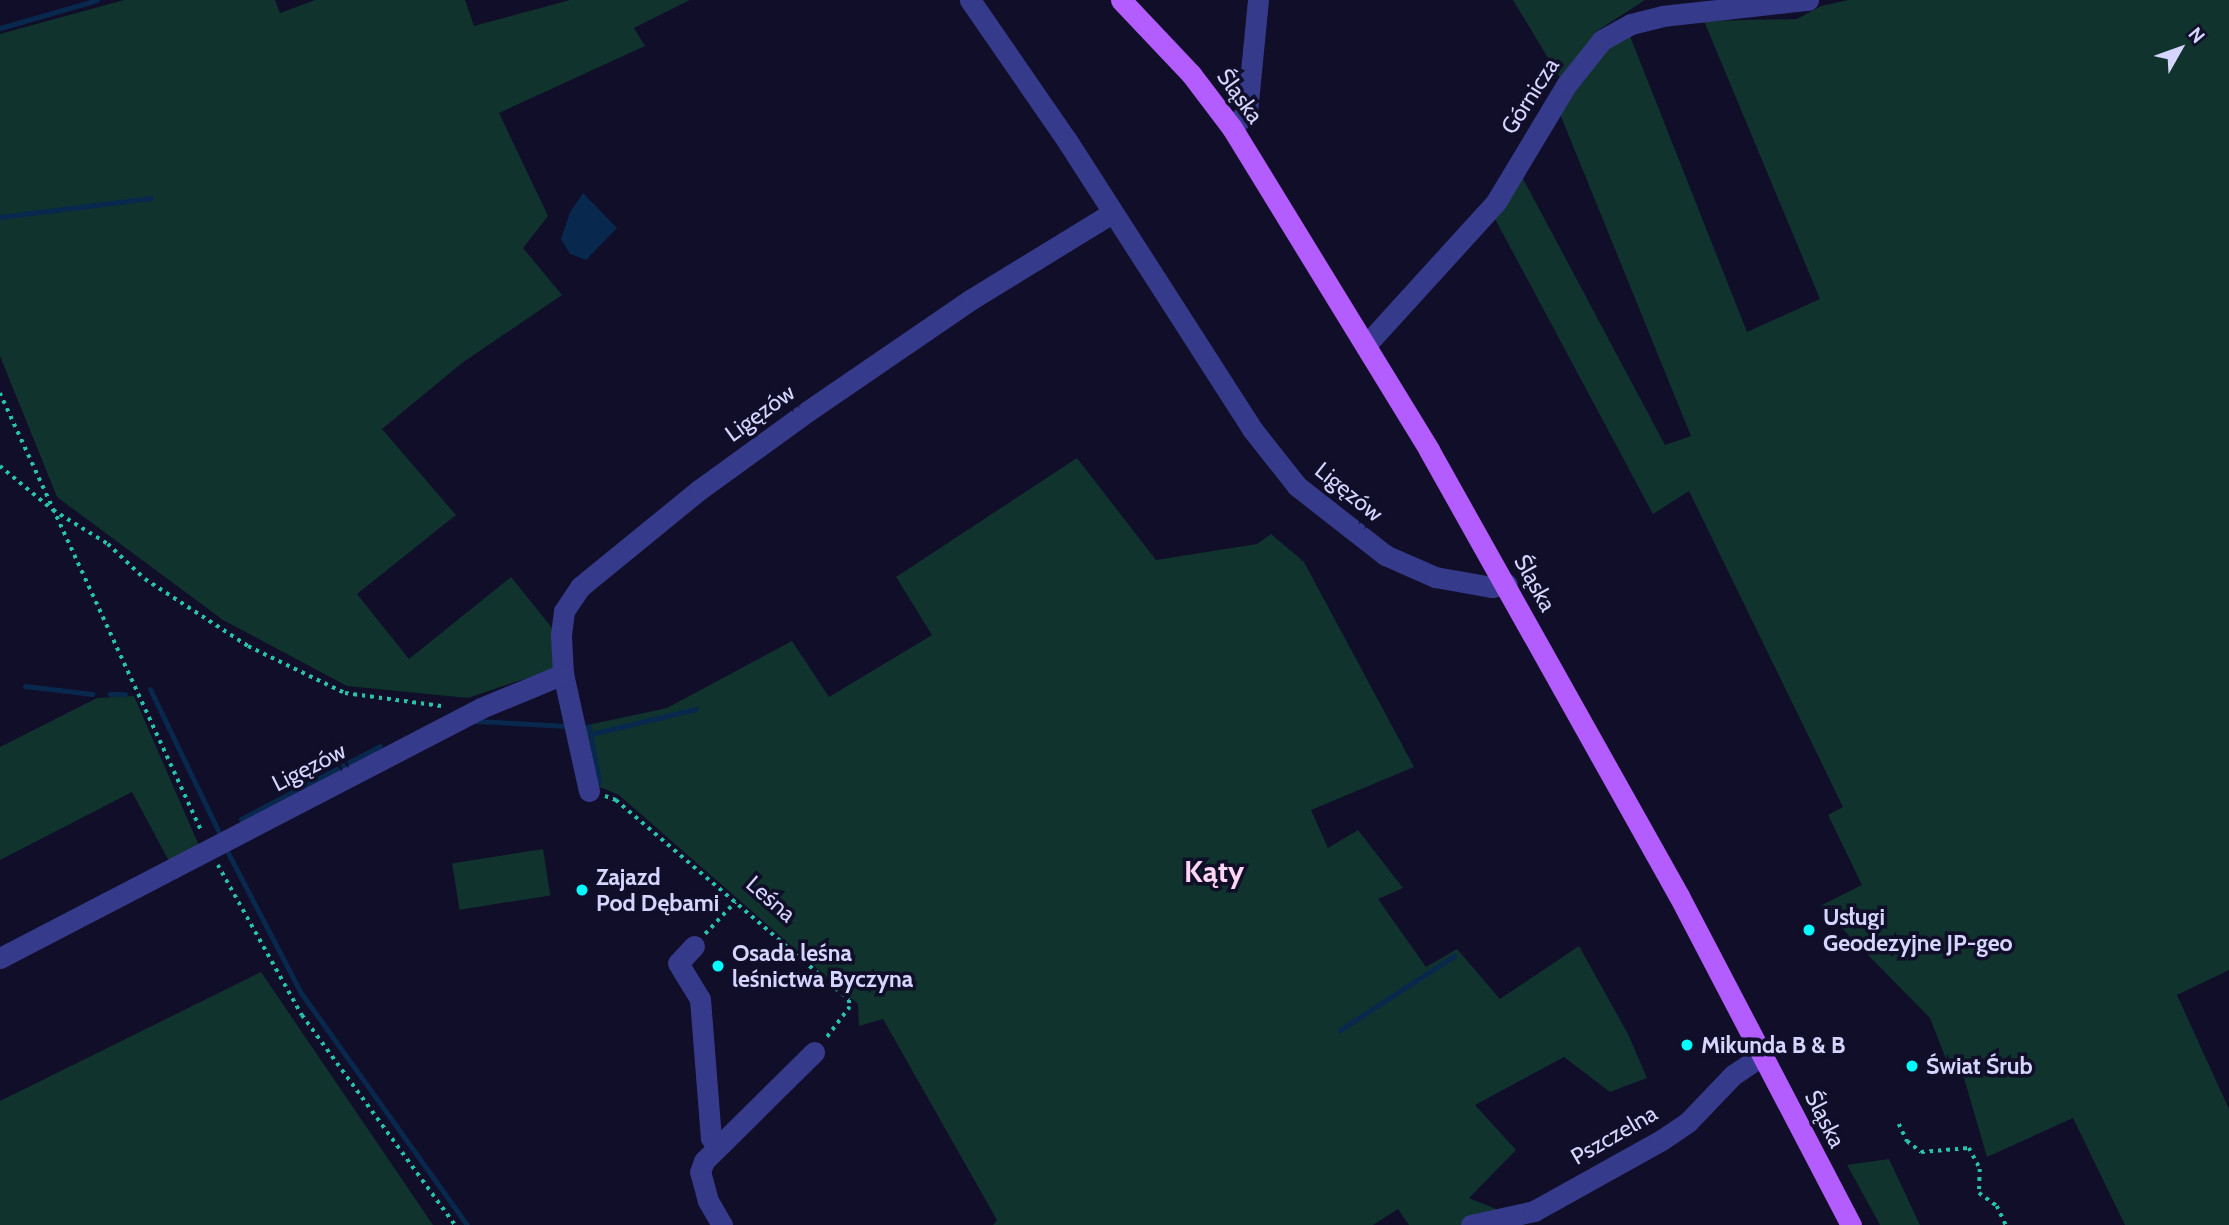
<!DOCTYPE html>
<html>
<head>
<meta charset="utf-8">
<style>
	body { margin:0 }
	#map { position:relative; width:2229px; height:1225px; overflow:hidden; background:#100e28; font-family:Cabin,sans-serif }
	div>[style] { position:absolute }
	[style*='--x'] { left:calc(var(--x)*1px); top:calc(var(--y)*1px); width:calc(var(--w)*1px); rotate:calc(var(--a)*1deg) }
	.green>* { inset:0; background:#10332e; transform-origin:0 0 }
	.water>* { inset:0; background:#08284d }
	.stream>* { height:5px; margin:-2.5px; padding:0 2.5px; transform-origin:2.5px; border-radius:2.5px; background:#08284d }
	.path>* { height:3.5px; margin-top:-1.75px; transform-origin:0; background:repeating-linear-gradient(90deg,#26c2aa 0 3.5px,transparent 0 8.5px) }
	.minor>* { height:21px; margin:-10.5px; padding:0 10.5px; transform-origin:10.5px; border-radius:10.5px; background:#353a8b }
	.major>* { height:21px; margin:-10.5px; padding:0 10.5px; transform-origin:10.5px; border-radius:10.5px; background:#b35cff }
	.dots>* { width:19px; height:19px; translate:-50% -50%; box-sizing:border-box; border:4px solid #100e28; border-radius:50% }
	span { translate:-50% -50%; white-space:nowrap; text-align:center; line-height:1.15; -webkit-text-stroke:7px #100e28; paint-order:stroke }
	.street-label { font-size:23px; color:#d6d5ff }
	.poi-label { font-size:23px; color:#d6d5ff; font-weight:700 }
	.left { translate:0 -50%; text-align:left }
	.district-label { font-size:30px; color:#ffd7f4; font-weight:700 }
	.north { position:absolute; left:2145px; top:14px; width:70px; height:70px; -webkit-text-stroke:5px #100e28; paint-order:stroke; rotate:50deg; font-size:19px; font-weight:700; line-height:28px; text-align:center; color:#d6d5ff }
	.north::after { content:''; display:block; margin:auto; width:24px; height:32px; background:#d6d5ff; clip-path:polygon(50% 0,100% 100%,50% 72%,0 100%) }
</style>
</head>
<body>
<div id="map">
	<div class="green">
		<i style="clip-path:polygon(124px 0,275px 0,280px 13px,315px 0,465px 0,474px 26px,570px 0,690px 0,634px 28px,645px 46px,499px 113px,548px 216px,523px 248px,562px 295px,462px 363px,382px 429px,456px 515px,357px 594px,409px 659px,511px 577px,553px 629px,554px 669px,468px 698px,347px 686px,223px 620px,57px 497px,0 356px,0 34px)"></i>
		<i style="clip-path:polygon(1513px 0,1645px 0,1597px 31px,1562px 81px)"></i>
		<i style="clip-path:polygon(1848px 0,2229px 0,2229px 970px,2177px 995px,2229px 1109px,2229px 1225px,2125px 1225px,2073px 1118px,1987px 1157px,1964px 1078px,1953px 1077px,1930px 1018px,1820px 906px,1862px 885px,1828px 815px,1843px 807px,1689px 491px,1653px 514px,1494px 217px,1519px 171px,1665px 445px,1691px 436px,1558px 109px,1603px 47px,1628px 31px,1747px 332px,1820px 299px,1704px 21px,1797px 19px,1821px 6px)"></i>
		<i style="clip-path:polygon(1077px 458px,1156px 560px,1257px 544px,1271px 534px,1304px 562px,1414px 767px,1311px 810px,1328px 848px,1358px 830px,1403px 888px,1378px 899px,1426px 967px,1457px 949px,1500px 999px,1579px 946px,1628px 1034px,1647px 1078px,1610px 1092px,1564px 1057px,1475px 1105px,1516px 1150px,1469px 1198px,1501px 1211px,1461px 1225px,1409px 1225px,1398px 1209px,1373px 1225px,993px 1225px,997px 1220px,883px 1019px,859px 1026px,858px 1004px,619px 795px,595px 785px,583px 726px,667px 708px,792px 641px,829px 697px,932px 635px,896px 577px)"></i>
		<i style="clip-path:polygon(134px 696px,200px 848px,170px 863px,132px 792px,0 860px,0 747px,97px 698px)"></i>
		<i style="left:543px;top:849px;width:47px;height:92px;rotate:81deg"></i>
		<i style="clip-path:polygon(261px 972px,433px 1225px,0 1225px,0 1101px)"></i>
		<i style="clip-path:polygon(1889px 1159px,1920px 1225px,1880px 1225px,1847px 1165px)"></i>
	</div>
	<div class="water">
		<i style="clip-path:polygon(583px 193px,617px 228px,586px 260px,570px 254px,561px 239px,570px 212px)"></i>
	</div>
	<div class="stream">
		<i style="--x:0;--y:28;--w:101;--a:-16.1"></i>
		<i style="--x:0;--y:217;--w:152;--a:-7.2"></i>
		<i style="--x:25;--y:686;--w:68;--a:6.7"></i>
		<i style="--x:150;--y:689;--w:157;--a:64.3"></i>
		<i style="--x:110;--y:694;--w:15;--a:0"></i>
		<i style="--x:476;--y:721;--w:91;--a:3.1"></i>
		<i style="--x:589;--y:726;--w:57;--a:79.9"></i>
		<i style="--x:591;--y:734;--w:108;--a:-13.4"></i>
		<i style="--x:241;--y:819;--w:157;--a:-27.7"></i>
		<i style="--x:226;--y:849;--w:162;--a:62.5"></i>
		<i style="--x:301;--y:993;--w:285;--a:54.4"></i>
		<i style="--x:1340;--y:1030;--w:136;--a:-33"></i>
	</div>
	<div class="path">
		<i style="--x:0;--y:393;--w:484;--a:65.3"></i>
		<i style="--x:0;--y:466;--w:69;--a:39.7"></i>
		<i style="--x:53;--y:510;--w:65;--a:31.7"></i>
		<i style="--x:108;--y:544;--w:51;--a:43.4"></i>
		<i style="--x:145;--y:579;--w:123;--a:33"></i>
		<i style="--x:248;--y:646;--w:108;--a:25.9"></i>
		<i style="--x:345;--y:693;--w:97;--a:7.7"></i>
		<i style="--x:605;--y:796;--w:12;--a:20"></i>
		<i style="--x:616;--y:800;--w:307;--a:40.6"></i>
		<i style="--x:849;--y:1000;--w:7;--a:82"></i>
		<i style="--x:850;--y:1007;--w:38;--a:127"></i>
		<i style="--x:218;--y:865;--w:172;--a:60.8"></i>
		<i style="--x:302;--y:1015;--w:260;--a:53.9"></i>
		<i style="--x:705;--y:934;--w:44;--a:-46.8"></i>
		<i style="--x:1899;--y:1124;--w:19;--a:65"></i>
		<i style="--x:1907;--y:1141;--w:18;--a:38"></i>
		<i style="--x:1921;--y:1152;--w:48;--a:-4.8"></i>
		<i style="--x:1969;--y:1148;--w:24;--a:62"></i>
		<i style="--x:1980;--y:1169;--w:24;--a:92"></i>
		<i style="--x:1979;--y:1193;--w:22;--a:36"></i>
		<i style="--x:1997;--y:1206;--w:21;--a:65"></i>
	</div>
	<div class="minor">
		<i style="--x:970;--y:0;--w:169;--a:55.4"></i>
		<i style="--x:1066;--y:139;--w:345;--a:57.3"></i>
		<i style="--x:1252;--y:429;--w:73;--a:51.7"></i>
		<i style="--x:1297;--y:486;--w:112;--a:38.1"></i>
		<i style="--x:1385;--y:555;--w:55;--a:23.7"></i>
		<i style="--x:1435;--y:577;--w:58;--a:10"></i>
		<i style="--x:1492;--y:587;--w:15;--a:-11"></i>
		<i style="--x:1232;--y:128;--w:22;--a:-47"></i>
		<i style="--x:1247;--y:112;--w:113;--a:-84.4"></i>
		<i style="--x:1366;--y:345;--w:193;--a:-47.7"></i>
		<i style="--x:1496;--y:202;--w:138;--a:-59"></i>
		<i style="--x:1567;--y:84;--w:56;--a:-51.5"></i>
		<i style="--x:1602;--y:40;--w:33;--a:-29"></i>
		<i style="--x:1631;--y:24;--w:32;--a:-14"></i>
		<i style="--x:1662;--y:16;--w:147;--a:-6.3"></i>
		<i style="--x:589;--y:791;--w:120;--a:-102.5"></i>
		<i style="--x:563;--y:674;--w:39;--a:-93"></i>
		<i style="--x:561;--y:635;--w:24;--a:-83"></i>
		<i style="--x:564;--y:611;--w:29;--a:-56"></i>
		<i style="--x:580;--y:587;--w:154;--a:-39.2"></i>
		<i style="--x:699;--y:490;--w:135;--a:-35.9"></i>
		<i style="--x:808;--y:411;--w:196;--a:-34.4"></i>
		<i style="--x:970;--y:300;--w:167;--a:-31.5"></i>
		<i style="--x:694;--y:946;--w:23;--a:133"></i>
		<i style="--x:678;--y:963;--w:42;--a:58.6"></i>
		<i style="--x:700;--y:999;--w:139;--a:85.5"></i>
		<i style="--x:711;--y:1138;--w:11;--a:56"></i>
		<i style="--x:0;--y:958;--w:542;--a:-27.46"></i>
		<i style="--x:481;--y:708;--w:89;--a:-22.5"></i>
		<i style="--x:722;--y:1225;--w:28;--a:-120"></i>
		<i style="--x:708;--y:1201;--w:30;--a:-105"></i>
		<i style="--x:700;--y:1172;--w:12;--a:-70"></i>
		<i style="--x:704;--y:1161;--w:155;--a:-44.7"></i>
		<i style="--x:1471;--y:1225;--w:65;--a:-12.5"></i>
		<i style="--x:1534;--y:1211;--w:144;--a:-29.1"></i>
		<i style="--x:1660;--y:1141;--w:34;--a:-34"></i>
		<i style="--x:1688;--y:1122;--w:65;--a:-46.2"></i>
		<i style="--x:1733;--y:1075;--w:36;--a:-34"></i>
	</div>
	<div class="major">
		<i style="--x:1121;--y:0;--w:102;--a:46.6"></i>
		<i style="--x:1191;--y:74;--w:68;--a:52.8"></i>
		<i style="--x:1232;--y:128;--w:377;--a:58.5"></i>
		<i style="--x:1429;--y:450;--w:511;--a:60.73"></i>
		<i style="--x:1679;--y:896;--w:371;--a:62.4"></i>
	</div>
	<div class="dots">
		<i style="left:582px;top:890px;background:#01fdff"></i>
		<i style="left:1809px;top:930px;background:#01fdff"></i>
		<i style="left:718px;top:966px;background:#01fdff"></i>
		<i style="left:1687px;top:1045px;background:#01fdff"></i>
		<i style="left:1912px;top:1066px;background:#01fdff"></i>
	</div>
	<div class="street-label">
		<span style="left:1240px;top:96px;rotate:54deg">Śląska</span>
		<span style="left:1530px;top:96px;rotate:-57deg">Górnicza</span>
		<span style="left:760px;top:413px;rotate:-36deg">Ligęzów</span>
		<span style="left:1349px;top:492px;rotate:39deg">Ligęzów</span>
		<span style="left:1535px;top:583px;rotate:61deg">Śląska</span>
		<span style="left:309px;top:767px;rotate:-27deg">Ligęzów</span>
		<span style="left:771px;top:899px;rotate:41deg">Leśna</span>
		<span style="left:1825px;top:1119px;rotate:63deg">Śląska</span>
		<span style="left:1614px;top:1135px;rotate:-30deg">Pszczelna</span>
	</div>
	<div class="poi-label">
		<span class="left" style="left:596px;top:890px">Zajazd<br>Pod Dębami</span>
		<span class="left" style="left:1823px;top:930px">Usługi<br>Geodezyjne JP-geo</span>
		<span class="left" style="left:732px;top:966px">Osada leśna<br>leśnictwa Byczyna</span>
		<span class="left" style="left:1701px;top:1045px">Mikunda B &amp; B</span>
		<span class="left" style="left:1926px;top:1066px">Świat Śrub</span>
	</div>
	<div class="district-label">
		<span style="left:1214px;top:872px">Kąty</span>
	</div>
	<div class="north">N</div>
</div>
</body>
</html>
